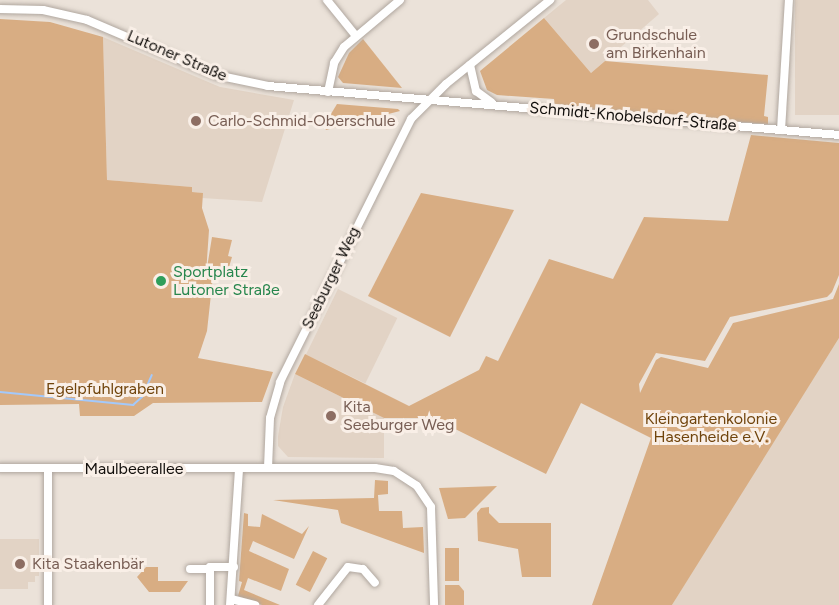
<!DOCTYPE html>
<html>
<head>
<meta charset="utf-8">
<style>
	body { margin:0 }
	#map { position:relative; width:839px; height:605px; overflow:hidden; background:#ebe2d9; font-family:Figtree,sans-serif }
	div>[style] { position:absolute }
	[style*='--x'] { left:calc(var(--x)*1px); top:calc(var(--y)*1px); width:calc(var(--w)*1px); rotate:calc(var(--a)*1deg) }
	.built>* { inset:0; background:#e2d3c5; transform-origin:0 0 }
	.green>* { inset:0; background:#d8ad83; transform-origin:0 0 }
	.stream>* { height:2px; margin:-1px; padding:0 1px; transform-origin:1px; border-radius:1px; background:#a3c9fb }
	.roads { filter:drop-shadow(0 0 2px #b0a79f) drop-shadow(0 0 2px #b0a79f) }
	.minor>* { height:8px; margin:-4px; padding:0 4px; transform-origin:4px; border-radius:4px; background:#fff }
	.dots>* { width:16px; height:16px; translate:-50% -50%; box-sizing:border-box; border:3px solid #f9efe7; border-radius:50% }
	span { translate:-50% -50%; white-space:nowrap; text-align:center; line-height:1.15; -webkit-text-stroke:6px #f9efe7; paint-order:stroke }
	.education-label { font-size:16px; color:#785e54 }
	.left { translate:0 -50%; text-align:left }
	.street-label { font-size:16px; color:#120f0c }
	.leisure-label { font-size:16px; color:#27864d }
	.park-label { font-size:16px; color:#70440c }
</style>
</head>
<body>
<div id="map">
	<div class="built">
		<i style="clip-path:polygon(566px 0,648px 0,659px 14px,591px 73px,544px 18px)"></i>
		<i style="left:795px;top:0;width:44px;height:115px"></i>
		<i style="clip-path:polygon(103px 37px,220px 87px,294px 100px,262px 202px,202px 198px,202px 193px,192px 192px,192px 187px,107px 180px)"></i>
		<i style="left:338px;top:289px;width:66px;height:73px;rotate:26deg"></i>
		<i style="clip-path:polygon(839px 338px,839px 605px,672px 605px,732px 506px)"></i>
		<i style="clip-path:polygon(295px 374px,384px 418px,384px 458px,288px 457px,278px 446px,278px 436px,283px 407px)"></i>
		<i style="clip-path:polygon(0 539px,39px 539px,39px 576px,35px 576px,35px 582px,28px 582px,28px 589px,0 589px)"></i>
	</div>
	<div class="green">
		<i style="clip-path:polygon(544px 18px,591px 73px,605px 61px,768px 75px,764px 116px,768px 117px,768px 124px,555px 106px,554px 99px,497px 95px,487px 90px,480px 71px)"></i>
		<i style="clip-path:polygon(0 19px,50px 22px,103px 37px,107px 180px,192px 187px,192px 192px,203px 193px,202px 208px,209px 230px,206px 274px,212px 237px,232px 240px,228px 256px,232px 257px,226px 277px,213px 276px,207px 331px,198px 358px,273px 372px,262px 402px,153px 403px,134px 416px,80px 416px,79px 404px,0 405px)"></i>
		<i style="clip-path:polygon(363px 39px,402px 88px,343px 83px,338px 77px,349px 53px)"></i>
		<i style="clip-path:polygon(337px 104px,398px 109px,400px 111px,326px 130px,323px 127px)"></i>
		<i style="clip-path:polygon(751px 135px,839px 143px,839px 275px,832px 292px,827px 297px,730px 317px,705px 361px,656px 353px,639px 384px,640px 393px,656px 360px,661px 357px,708px 368px,733px 323px,833px 299px,839px 284px,839px 338px,672px 605px,592px 605px,651px 438px,581px 403px,546px 474px,433px 418px,384px 418px,295px 374px,305px 354px,409px 406px,479px 370px,486px 356px,498px 361px,549px 259px,613px 279px,644px 217px,728px 221px)"></i>
		<i style="clip-path:polygon(421px 193px,514px 210px,450px 337px,368px 296px)"></i>
		<i style="clip-path:polygon(375px 480px,388px 481px,388px 494px,378px 495px,379px 511px,402px 511px,403px 528px,423px 527px,424px 553px,341px 523px,338px 510px,273px 500px,374px 498px)"></i>
		<i style="clip-path:polygon(497px 486px,465px 518px,448px 519px,439px 488px)"></i>
		<i style="clip-path:polygon(489px 507px,489px 513px,499px 523px,551px 523px,551px 577px,522px 577px,518px 549px,478px 541px,477px 513px,481px 508px)"></i>
		<i style="clip-path:polygon(244px 513px,248px 514px,248px 526px,260px 527px,262px 514px,302px 534px,309px 526px,294px 559px,253px 541px,249px 551px,289px 569px,281px 591px,248px 578px,244px 590px,280px 605px,262px 605px,238px 596px,242px 582px,239px 581px)"></i>
		<i style="left:445px;top:548px;width:14px;height:33px"></i>
		<i style="left:313px;top:551px;width:16px;height:38px;rotate:27deg"></i>
		<i style="clip-path:polygon(146px 567px,158px 567px,158px 581px,188px 581px,180px 592px,149px 592px,137px 577px)"></i>
		<i style="clip-path:polygon(445px 585px,459px 585px,464px 591px,464px 605px,445px 605px)"></i>
	</div>
	<div class="stream">
		<i style="--x:0;--y:392;--w:134;--a:5.6"></i>
		<i style="--x:133;--y:405;--w:12;--a:-42"></i>
		<i style="--x:142;--y:397;--w:24;--a:-66"></i>
	</div>
	<div class="roads">
		<div class="minor">
			<i style="--x:327;--y:0;--w:46;--a:51.1"></i>
			<i style="--x:0;--y:9;--w:43;--a:1.3"></i>
			<i style="--x:43;--y:10;--w:45;--a:12.8"></i>
			<i style="--x:87;--y:20;--w:140;--a:23.1"></i>
			<i style="--x:216;--y:75;--w:53;--a:11.9"></i>
			<i style="--x:268;--y:86;--w:573;--a:4.9"></i>
			<i style="--x:470;--y:65;--w:27;--a:77"></i>
			<i style="--x:476;--y:91;--w:19;--a:36"></i>
			<i style="--x:328;--y:92;--w:30;--a:-78"></i>
			<i style="--x:334;--y:63;--w:19;--a:-58"></i>
			<i style="--x:344;--y:47;--w:73;--a:-40"></i>
			<i style="--x:781;--y:130;--w:130;--a:-86.5"></i>
			<i style="--x:0;--y:468;--w:375;--a:0"></i>
			<i style="--x:375;--y:468;--w:19;--a:9"></i>
			<i style="--x:394;--y:471;--w:27;--a:33"></i>
			<i style="--x:417;--y:486;--w:25;--a:56"></i>
			<i style="--x:431;--y:507;--w:98;--a:88.2"></i>
			<i style="--x:268;--y:468;--w:50;--a:-87.7"></i>
			<i style="--x:270;--y:418;--w:37;--a:-74"></i>
			<i style="--x:280;--y:382;--w:294;--a:-63.5"></i>
			<i style="--x:411;--y:119;--w:49;--a:-45"></i>
			<i style="--x:446;--y:84;--w:134;--a:-38.9"></i>
			<i style="--x:190;--y:569;--w:20;--a:0"></i>
			<i style="--x:231;--y:599;--w:25;--a:14"></i>
			<i style="--x:48;--y:605;--w:136;--a:-90"></i>
			<i style="--x:210;--y:605;--w:38;--a:-90"></i>
			<i style="--x:210;--y:567;--w:24;--a:0"></i>
			<i style="--x:230;--y:605;--w:137;--a:-86.2"></i>
			<i style="--x:318;--y:605;--w:48;--a:-51.7"></i>
			<i style="--x:348;--y:567;--w:15;--a:8"></i>
			<i style="--x:363;--y:569;--w:18;--a:49"></i>
		</div>
	</div>
	<div class="dots">
		<i style="left:594px;top:44px;background:#8d6e63"></i>
		<i style="left:196px;top:121px;background:#8d6e63"></i>
		<i style="left:161px;top:281px;background:#2e9e5b"></i>
		<i style="left:331px;top:416px;background:#8d6e63"></i>
		<i style="left:20px;top:564px;background:#8d6e63"></i>
	</div>
	<div class="education-label">
		<span class="left" style="left:606px;top:44px">Grundschule<br>am Birkenhain</span>
		<span class="left" style="left:208px;top:121px">Carlo-Schmid-Oberschule</span>
		<span class="left" style="left:343px;top:416px">Kita<br>Seeburger Weg</span>
		<span class="left" style="left:32px;top:564px">Kita Staakenbär</span>
	</div>
	<div class="street-label">
		<span style="left:177px;top:56px;rotate:23deg">Lutoner Straße</span>
		<span style="left:633px;top:117px;rotate:5deg">Schmidt-Knobelsdorf-Straße</span>
		<span style="left:331px;top:278px;rotate:-64deg">Seeburger Weg</span>
		<span style="left:134px;top:469px">Maulbeerallee</span>
	</div>
	<div class="leisure-label">
		<span class="left" style="left:173px;top:281px">Sportplatz<br>Lutoner Straße</span>
	</div>
	<div class="park-label">
		<span style="left:105px;top:389px">Egelpfuhlgraben</span>
		<span style="left:711px;top:428px">Kleingartenkolonie<br>Hasenheide e.V.</span>
	</div>
</div>
</body>
</html>
